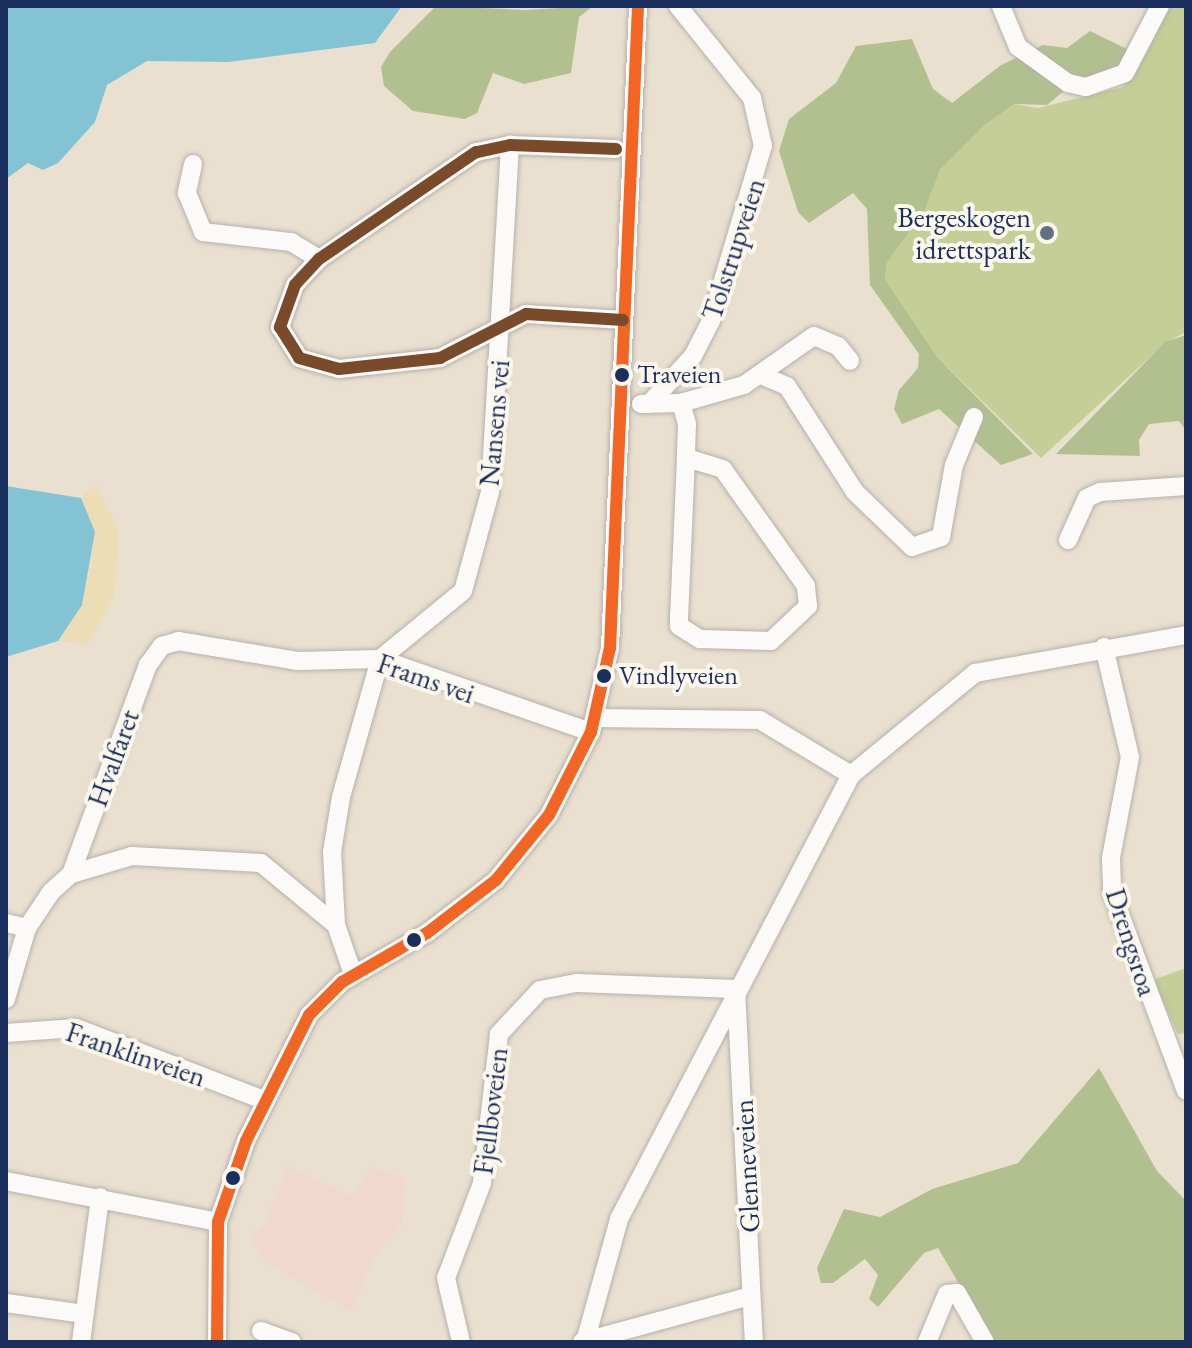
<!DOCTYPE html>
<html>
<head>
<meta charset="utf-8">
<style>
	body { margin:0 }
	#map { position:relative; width:1192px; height:1348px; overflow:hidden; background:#eae0d0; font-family:"EB Garamond",serif }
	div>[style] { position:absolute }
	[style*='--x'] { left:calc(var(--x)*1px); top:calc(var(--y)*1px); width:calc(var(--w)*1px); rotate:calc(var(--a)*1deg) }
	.built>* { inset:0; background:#f1d8cc }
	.green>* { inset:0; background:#c4ce96 }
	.forest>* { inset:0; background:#b2c090 }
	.sand>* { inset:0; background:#ecddb4 }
	.water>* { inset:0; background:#84c3d4 }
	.roads { filter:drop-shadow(0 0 2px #b6b1ac) drop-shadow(0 0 2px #b6b1ac) }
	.minor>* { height:18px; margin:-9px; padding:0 9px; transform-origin:9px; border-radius:9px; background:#fcfaf8 }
	.bus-1>* { height:12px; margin:-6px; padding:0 6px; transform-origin:6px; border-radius:6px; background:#f26522 }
	.bus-2>* { height:12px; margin:-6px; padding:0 6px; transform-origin:6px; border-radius:6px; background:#7a4b2a }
	.dots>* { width:22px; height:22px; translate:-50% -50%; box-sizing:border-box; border:4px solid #fbf7ec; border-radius:50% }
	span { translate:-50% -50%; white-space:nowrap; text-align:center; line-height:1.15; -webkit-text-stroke:8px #fbf7ec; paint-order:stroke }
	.bus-label { font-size:26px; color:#1b2f5e }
	.left { translate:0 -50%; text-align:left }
	.poi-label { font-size:28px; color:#1b2f5e }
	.right { translate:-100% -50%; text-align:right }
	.street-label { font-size:28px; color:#1b2f5e }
	.frame { position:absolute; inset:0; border:8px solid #1b2f5e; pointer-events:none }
</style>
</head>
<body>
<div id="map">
	<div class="built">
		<i style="clip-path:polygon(288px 1166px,351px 1196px,372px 1167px,406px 1179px,402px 1224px,376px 1254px,351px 1311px,265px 1262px,250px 1236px,264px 1224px)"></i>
	</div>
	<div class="green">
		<i style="clip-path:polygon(1168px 6px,1186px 6px,1186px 332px,1165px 343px,1041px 458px,938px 358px,885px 279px,887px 263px,924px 212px,940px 170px,985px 125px,1014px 104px,1038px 108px,1123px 87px)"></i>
		<i style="clip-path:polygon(1186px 968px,1186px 1033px,1178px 1034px,1153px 980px)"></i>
	</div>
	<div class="forest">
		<i style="clip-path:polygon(436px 6px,526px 10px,593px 6px,579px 17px,571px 73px,524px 84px,493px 73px,477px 113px,465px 119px,413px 111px,384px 86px,381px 67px,390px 52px)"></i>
		<i style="clip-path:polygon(1090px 31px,1131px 51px,1120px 66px,1076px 81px,1047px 105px,1014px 104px,985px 125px,940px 170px,924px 212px,887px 263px,885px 279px,938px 358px,1033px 454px,1001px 465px,939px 409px,902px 424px,894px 409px,899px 390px,918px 368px,919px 354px,870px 285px,867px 209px,853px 193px,809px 223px,798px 212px,779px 151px,789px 119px,836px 83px,856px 46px,912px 39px,933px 89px,952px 103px,1001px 65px,1043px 45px,1067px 48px)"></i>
		<i style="clip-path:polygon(1186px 335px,1186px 431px,1179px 421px,1149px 424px,1139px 440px,1140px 456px,1056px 454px,1165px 342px)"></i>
		<i style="clip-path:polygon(1099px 1068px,1157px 1171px,1186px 1201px,1186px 1342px,993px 1342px,938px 1248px,924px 1253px,878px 1307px,869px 1299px,878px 1275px,865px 1259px,833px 1283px,821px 1283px,817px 1268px,844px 1209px,880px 1217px,932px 1189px,1018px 1163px)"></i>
	</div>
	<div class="sand">
		<i style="clip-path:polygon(96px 485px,119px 531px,114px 597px,88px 644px,58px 641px,82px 605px,90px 574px,95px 532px,81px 498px)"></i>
	</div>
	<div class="water">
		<i style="clip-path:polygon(6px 6px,402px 6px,375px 43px,228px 62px,147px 61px,107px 85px,95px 122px,58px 163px,43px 170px,28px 163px,6px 179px)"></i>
		<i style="clip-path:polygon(6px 486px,81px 498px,95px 532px,82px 605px,58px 641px,6px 657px)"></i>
	</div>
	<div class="roads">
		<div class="minor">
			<i style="--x:1001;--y:6;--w:44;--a:67.5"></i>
			<i style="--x:1018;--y:47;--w:62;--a:35.8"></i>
			<i style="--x:1068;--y:83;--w:18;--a:13"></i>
			<i style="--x:1086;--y:87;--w:41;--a:-19.7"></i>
			<i style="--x:1125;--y:73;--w:76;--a:-62.4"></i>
			<i style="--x:616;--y:149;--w:106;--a:-177.8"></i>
			<i style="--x:510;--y:145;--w:35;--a:168"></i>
			<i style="--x:476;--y:152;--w:190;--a:145.7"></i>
			<i style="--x:319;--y:259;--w:35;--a:133"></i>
			<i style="--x:295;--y:285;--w:45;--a:109.7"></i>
			<i style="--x:280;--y:327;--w:36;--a:58"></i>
			<i style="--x:299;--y:358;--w:41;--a:15.4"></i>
			<i style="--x:339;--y:369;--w:102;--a:-6.2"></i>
			<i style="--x:440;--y:358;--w:97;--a:-27.1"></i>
			<i style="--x:526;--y:314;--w:97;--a:3.5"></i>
			<i style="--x:193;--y:164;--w:30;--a:102"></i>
			<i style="--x:187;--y:193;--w:42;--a:67.7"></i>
			<i style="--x:203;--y:232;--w:89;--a:6.5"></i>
			<i style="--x:291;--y:242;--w:33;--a:31"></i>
			<i style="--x:761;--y:375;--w:28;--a:23"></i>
			<i style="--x:787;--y:386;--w:126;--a:57.3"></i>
			<i style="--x:855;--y:492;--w:79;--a:44"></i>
			<i style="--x:912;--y:547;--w:31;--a:-19"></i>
			<i style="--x:941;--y:537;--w:73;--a:-79.8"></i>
			<i style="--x:954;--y:465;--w:52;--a:-67.4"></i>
			<i style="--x:681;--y:403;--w:22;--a:74"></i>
			<i style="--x:687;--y:424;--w:34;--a:92"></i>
			<i style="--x:686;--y:458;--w:158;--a:92.5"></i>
			<i style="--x:679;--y:616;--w:10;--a:90"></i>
			<i style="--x:679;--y:626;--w:25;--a:32"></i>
			<i style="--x:700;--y:639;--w:71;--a:1.6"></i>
			<i style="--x:771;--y:641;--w:51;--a:-43.4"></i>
			<i style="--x:808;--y:606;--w:20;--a:-96"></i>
			<i style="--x:806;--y:586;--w:143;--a:-125.4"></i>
			<i style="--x:723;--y:469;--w:39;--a:-163"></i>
			<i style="--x:641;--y:404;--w:40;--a:-1.4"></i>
			<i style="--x:681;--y:403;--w:66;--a:-15.9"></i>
			<i style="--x:744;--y:385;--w:85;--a:-35"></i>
			<i style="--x:814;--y:336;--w:26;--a:23"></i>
			<i style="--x:838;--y:346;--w:19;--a:51"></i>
			<i style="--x:649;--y:404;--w:65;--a:-47.5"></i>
			<i style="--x:693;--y:356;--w:39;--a:-63"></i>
			<i style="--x:711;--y:321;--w:183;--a:-73.5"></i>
			<i style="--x:763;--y:146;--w:49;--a:-102.9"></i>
			<i style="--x:752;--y:98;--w:118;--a:-128.8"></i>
			<i style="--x:1068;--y:540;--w:46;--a:-65.7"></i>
			<i style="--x:1087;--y:498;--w:14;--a:-25"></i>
			<i style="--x:1100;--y:492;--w:86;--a:-4"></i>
			<i style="--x:1104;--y:647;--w:113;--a:76.7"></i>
			<i style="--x:1130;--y:757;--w:103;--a:100.7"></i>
			<i style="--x:1111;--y:858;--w:35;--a:88"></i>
			<i style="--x:1112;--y:893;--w:211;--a:69.5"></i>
			<i style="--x:851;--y:775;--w:161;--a:-39.4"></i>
			<i style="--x:975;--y:673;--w:214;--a:-10.2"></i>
			<i style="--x:71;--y:874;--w:223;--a:-69.8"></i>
			<i style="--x:148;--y:665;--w:24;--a:-54"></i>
			<i style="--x:162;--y:646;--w:17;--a:-17"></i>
			<i style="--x:178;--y:641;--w:122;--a:9.5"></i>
			<i style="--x:298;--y:661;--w:82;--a:-1.4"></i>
			<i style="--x:380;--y:659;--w:223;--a:19.1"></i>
			<i style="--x:6;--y:923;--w:22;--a:13"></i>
			<i style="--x:336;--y:925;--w:73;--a:-93.1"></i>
			<i style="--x:332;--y:852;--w:56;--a:-80.7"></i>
			<i style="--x:341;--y:797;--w:143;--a:-74.2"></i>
			<i style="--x:380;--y:659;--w:107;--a:-39.3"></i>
			<i style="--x:463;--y:591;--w:103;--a:-74.7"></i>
			<i style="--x:490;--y:492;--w:348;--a:-86.7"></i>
			<i style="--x:6;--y:999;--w:74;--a:-73.5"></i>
			<i style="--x:27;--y:928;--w:43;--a:-56.3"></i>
			<i style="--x:51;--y:892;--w:27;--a:-42"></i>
			<i style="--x:71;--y:874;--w:64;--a:-16.4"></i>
			<i style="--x:132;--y:856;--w:129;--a:3.1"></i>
			<i style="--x:261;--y:863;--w:97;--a:39.6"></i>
			<i style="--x:336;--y:925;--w:52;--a:70.9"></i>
			<i style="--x:6;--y:1033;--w:70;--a:-4.1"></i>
			<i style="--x:76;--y:1028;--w:201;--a:21"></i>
			<i style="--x:6;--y:1181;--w:216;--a:10.9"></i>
			<i style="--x:6;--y:1303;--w:79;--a:8"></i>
			<i style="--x:261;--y:1331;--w:33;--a:20"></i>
			<i style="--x:81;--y:1342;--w:146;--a:-82.5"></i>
			<i style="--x:217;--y:1342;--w:120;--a:-89.5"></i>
			<i style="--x:218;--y:1222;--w:86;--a:-70.9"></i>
			<i style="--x:246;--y:1141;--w:141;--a:-63.4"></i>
			<i style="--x:309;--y:1015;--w:47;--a:-45"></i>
			<i style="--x:342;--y:982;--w:98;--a:-30"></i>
			<i style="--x:427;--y:933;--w:87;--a:-37.5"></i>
			<i style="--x:496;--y:880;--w:84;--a:-50.8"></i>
			<i style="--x:549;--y:815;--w:93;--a:-63.2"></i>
			<i style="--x:591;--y:732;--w:86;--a:-77.3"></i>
			<i style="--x:610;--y:648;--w:643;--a:-87.5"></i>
			<i style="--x:461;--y:1342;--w:66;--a:-103.2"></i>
			<i style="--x:446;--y:1278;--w:102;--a:-69.2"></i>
			<i style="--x:482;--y:1183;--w:150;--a:-83.5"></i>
			<i style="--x:499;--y:1034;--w:60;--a:-47"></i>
			<i style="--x:540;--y:990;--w:38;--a:-11"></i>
			<i style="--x:577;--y:983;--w:159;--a:2.2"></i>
			<i style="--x:736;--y:989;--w:353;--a:87.1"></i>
			<i style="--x:582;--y:1342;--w:174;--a:-15.3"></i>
			<i style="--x:585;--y:1342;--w:128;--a:-74.5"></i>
			<i style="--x:619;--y:1219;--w:501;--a:-62.41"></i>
			<i style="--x:851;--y:775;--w:106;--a:-148.9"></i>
			<i style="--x:760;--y:720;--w:165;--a:-179.3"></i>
			<i style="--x:927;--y:1342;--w:52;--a:-67.4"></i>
			<i style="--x:947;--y:1294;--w:10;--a:-6"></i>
			<i style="--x:957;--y:1293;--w:56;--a:60.3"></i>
		</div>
	</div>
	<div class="bus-1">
		<i style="--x:217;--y:1342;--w:120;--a:-89.5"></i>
		<i style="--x:218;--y:1222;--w:86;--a:-70.9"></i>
		<i style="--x:246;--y:1141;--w:141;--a:-63.4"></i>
		<i style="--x:309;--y:1015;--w:47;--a:-45"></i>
		<i style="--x:342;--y:982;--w:98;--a:-30"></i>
		<i style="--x:427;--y:933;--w:87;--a:-37.5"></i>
		<i style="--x:496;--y:880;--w:84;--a:-50.8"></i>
		<i style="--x:549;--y:815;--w:93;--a:-63.2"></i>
		<i style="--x:591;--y:732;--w:86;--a:-77.3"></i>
		<i style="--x:610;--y:648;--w:643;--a:-87.5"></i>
	</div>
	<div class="bus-2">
		<i style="--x:616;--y:149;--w:106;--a:-177.8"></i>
		<i style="--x:510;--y:145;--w:35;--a:168"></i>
		<i style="--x:476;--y:152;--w:190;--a:145.7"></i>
		<i style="--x:319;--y:259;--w:35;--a:133"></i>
		<i style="--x:295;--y:285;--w:45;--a:109.7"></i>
		<i style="--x:280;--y:327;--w:36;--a:58"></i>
		<i style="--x:299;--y:358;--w:41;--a:15.4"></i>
		<i style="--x:339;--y:369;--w:102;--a:-6.2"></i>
		<i style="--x:440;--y:358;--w:97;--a:-27.1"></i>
		<i style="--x:526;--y:314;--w:97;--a:3.5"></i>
	</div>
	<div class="dots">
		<i style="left:1047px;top:233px;background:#636d86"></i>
		<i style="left:622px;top:375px;background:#1b2f5e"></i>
		<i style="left:604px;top:676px;background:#1b2f5e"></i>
		<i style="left:414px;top:940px;background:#1b2f5e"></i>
		<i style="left:233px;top:1178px;background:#1b2f5e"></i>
	</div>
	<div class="bus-label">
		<span class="left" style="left:637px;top:375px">Traveien</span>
		<span class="left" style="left:619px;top:676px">Vindlyveien</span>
	</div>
	<div class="poi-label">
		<span class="right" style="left:1031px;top:233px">Bergeskogen<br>idrettspark</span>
	</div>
	<div class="street-label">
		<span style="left:733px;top:249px;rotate:-72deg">Tolstrupveien</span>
		<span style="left:494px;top:423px;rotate:-85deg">Nansens vei</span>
		<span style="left:426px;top:678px;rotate:19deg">Frams vei</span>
		<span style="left:113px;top:758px;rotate:-70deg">Hvalfaret</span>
		<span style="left:1132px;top:942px;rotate:72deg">Drengsroa</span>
		<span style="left:136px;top:1054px;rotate:19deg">Franklinveien</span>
		<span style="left:490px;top:1111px;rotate:-83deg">Fjellboveien</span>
		<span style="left:746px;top:1166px;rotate:-93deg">Glenneveien</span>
	</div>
	<div class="frame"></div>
</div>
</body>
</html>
